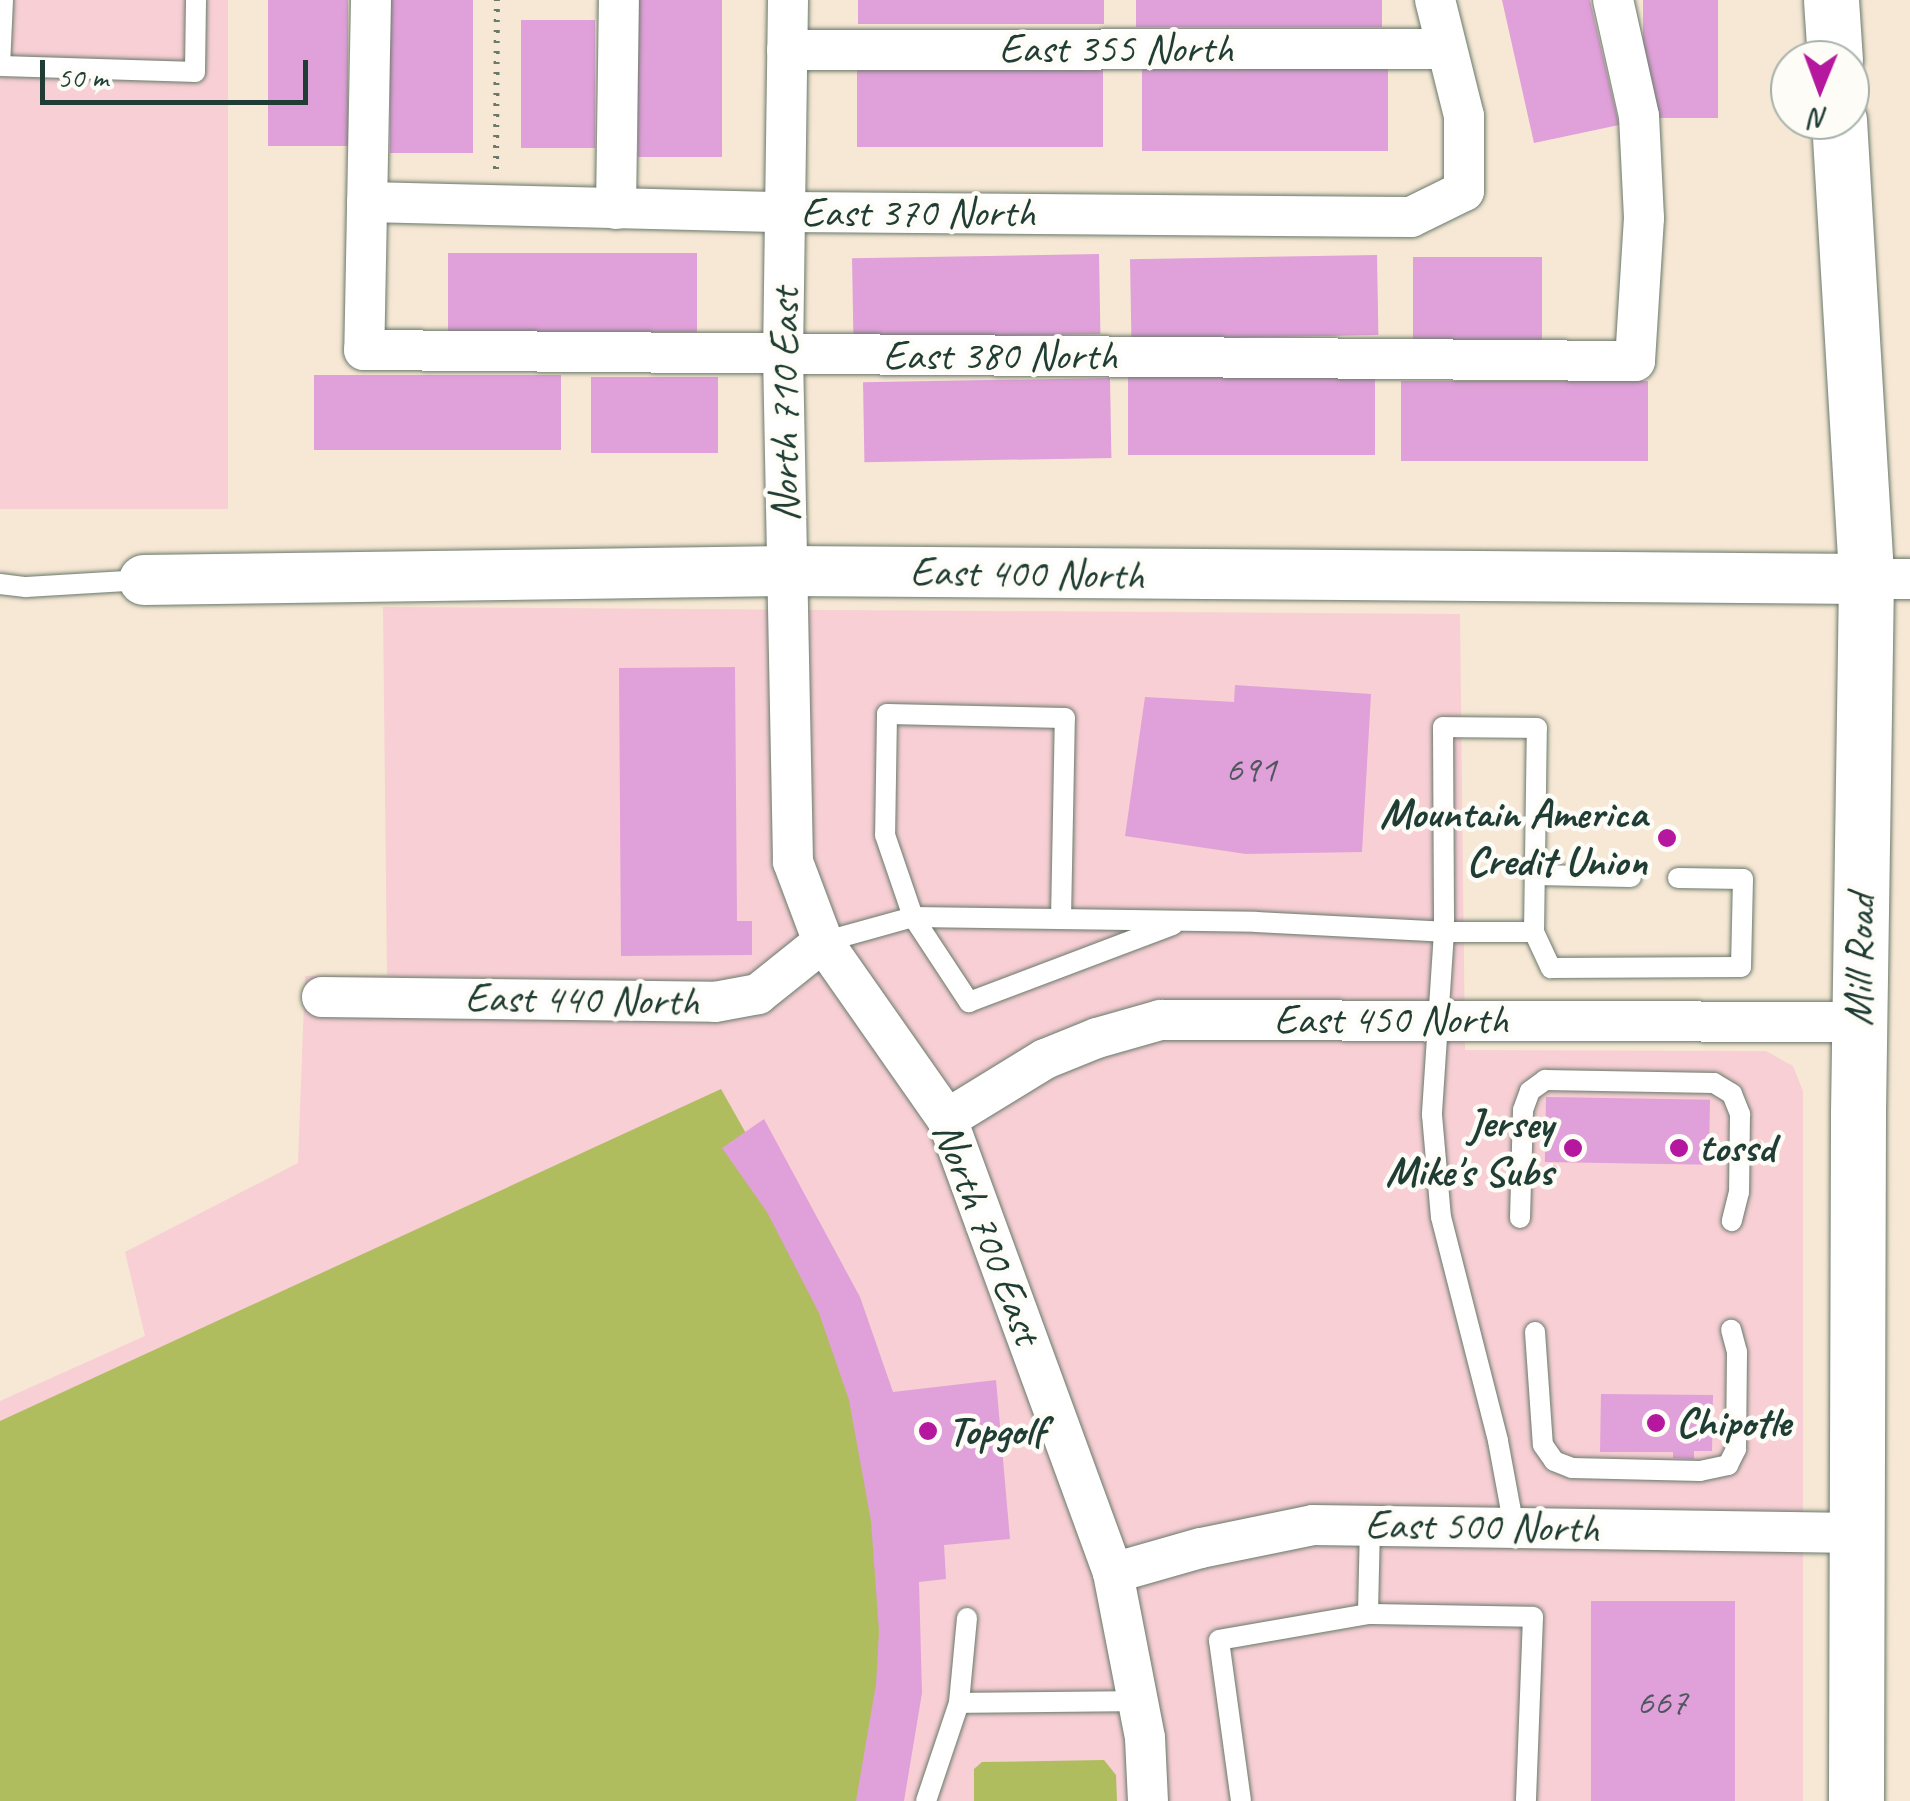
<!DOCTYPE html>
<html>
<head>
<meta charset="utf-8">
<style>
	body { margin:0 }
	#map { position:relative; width:1910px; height:1801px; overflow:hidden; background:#f6e8d4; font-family:Caveat,sans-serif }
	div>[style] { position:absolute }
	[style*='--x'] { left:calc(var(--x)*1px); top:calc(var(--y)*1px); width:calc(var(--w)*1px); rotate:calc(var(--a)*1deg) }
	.built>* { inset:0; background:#f7cfd4; transform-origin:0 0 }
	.green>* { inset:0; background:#b0bd5f }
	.building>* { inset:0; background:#e0a0d9; transform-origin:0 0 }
	.path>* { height:6px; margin-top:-3px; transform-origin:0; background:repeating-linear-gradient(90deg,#6a796c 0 2.5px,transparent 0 10.5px) }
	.roads { filter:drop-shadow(0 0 2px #6a796c) drop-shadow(0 0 2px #6a796c) }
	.service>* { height:20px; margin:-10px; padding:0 10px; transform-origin:10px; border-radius:10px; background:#fff }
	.minor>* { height:40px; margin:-20px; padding:0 20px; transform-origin:20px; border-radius:20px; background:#fff }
	.tertiary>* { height:50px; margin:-25px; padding:0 25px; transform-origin:25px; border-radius:25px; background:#fff }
	.secondary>* { height:55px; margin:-27.5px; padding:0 27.5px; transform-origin:27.5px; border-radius:27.5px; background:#fff }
	.dots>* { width:28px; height:28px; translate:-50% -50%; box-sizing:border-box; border:5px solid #fdfcf7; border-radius:50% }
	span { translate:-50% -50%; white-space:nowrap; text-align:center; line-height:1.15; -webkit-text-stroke:9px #fdfcf7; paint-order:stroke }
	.number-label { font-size:38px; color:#4f565d }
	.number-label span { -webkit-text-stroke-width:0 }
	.street-label { font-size:42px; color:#1f3d34 }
	.poi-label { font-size:42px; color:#1f3d34; font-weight:700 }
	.right { translate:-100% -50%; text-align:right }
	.left { translate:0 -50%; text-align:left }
	.north { position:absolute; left:1770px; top:40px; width:100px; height:100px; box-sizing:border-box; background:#fdfcf7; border:2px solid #a4b0a9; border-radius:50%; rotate:181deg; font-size:28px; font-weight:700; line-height:40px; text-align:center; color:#1f3d34 }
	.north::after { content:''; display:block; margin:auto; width:35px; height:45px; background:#b5179e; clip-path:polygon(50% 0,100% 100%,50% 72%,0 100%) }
	.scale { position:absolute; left:40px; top:60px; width:268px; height:45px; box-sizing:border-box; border:5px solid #1f3d34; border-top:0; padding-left:12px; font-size:30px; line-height:35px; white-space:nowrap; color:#1f3d34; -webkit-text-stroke:8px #fdfcf7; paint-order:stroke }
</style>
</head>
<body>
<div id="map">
	<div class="built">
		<i style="left:0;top:0;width:228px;height:509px"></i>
		<i style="clip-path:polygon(383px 607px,1460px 614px,1465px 1050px,1766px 1051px,1793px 1066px,1803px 1091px,1803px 1801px,0 1801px,0 1401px,145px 1336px,125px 1252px,298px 1163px,305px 976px,387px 975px)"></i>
	</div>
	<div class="green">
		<i style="clip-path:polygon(721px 1089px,808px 1244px,890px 1543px,871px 1801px,0 1801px,0 1421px)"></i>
		<i style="clip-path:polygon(1104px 1760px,1116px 1775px,1117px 1801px,974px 1801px,974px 1769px,982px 1762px)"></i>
	</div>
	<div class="building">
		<i style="left:268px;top:0;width:80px;height:146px"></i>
		<i style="left:390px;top:0;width:83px;height:153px"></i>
		<i style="left:638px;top:0;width:84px;height:157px"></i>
		<i style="left:858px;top:0;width:246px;height:24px"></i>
		<i style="left:1136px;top:0;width:246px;height:27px"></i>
		<i style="clip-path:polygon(1502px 0,1590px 0,1619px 125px,1534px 143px)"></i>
		<i style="left:1643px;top:0;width:75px;height:118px"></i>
		<i style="left:521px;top:20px;width:74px;height:128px"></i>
		<i style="left:857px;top:64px;width:246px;height:83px"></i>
		<i style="left:1142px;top:69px;width:246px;height:82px"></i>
		<i style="left:448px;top:253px;width:249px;height:79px"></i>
		<i style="left:1099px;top:254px;width:80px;height:247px;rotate:89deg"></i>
		<i style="left:1377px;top:255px;width:80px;height:247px;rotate:89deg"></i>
		<i style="left:1413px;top:257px;width:129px;height:84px"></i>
		<i style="left:314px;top:375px;width:247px;height:75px"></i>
		<i style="left:1375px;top:376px;width:79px;height:247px;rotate:90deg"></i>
		<i style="left:591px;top:377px;width:127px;height:76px"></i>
		<i style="left:1110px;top:378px;width:80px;height:247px;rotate:89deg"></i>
		<i style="left:1648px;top:381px;width:80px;height:247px;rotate:90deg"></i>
		<i style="clip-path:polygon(735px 667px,737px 921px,752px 921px,752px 955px,621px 956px,619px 668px)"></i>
		<i style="clip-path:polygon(1235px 685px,1371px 694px,1362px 852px,1246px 854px,1125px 836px,1145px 697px,1234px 702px)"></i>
		<i style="left:1546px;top:1097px;width:164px;height:65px;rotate:1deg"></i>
		<i style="clip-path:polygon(764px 1119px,860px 1297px,893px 1392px,996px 1380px,1010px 1539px,944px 1545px,946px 1579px,919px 1582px,922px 1693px,904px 1801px,856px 1801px,876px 1684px,879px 1631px,871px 1521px,849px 1400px,819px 1313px,767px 1212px,722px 1148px)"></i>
		<i style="clip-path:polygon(1601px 1394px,1713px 1395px,1712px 1451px,1694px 1451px,1694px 1459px,1673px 1458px,1673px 1452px,1600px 1452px)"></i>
		<i style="left:1591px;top:1601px;width:144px;height:200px"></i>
	</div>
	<div class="path">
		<i style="--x:496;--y:169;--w:169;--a:-89.7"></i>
	</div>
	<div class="roads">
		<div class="service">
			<i style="--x:0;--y:66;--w:66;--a:-87.4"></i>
			<i style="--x:3;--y:66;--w:192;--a:1.8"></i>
			<i style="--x:195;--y:72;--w:72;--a:-89.2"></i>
			<i style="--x:0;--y:584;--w:26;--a:7"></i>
			<i style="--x:26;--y:587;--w:117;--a:-3.4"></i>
			<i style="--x:1534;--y:875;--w:97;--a:1.2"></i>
			<i style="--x:1061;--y:919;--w:201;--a:-88.9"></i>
			<i style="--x:1065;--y:718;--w:178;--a:-178.7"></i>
			<i style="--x:887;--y:714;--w:121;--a:90.9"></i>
			<i style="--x:885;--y:835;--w:87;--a:71.1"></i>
			<i style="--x:913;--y:917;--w:102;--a:56.6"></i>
			<i style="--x:969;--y:1002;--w:218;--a:-20.7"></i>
			<i style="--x:1534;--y:932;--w:204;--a:-89.2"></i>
			<i style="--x:1537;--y:728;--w:94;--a:-179.4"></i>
			<i style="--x:1443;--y:727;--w:205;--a:89.7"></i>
			<i style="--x:1444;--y:932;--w:90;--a:0"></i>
			<i style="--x:1534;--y:932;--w:40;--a:65"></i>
			<i style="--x:1551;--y:968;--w:190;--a:-0.3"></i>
			<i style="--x:1741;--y:967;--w:88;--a:-88.7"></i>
			<i style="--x:1743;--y:879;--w:65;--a:-179.1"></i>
			<i style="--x:823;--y:942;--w:93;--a:-15.5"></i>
			<i style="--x:913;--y:917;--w:343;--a:0.8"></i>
			<i style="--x:1256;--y:922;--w:188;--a:3"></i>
			<i style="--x:1444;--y:932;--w:183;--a:93.8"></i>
			<i style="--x:1432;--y:1115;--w:102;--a:85"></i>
			<i style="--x:1441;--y:1217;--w:231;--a:75.7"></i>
			<i style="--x:1498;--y:1441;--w:87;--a:79.5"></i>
			<i style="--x:1520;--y:1218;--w:108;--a:-88.4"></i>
			<i style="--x:1523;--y:1110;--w:20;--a:-70"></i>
			<i style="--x:1530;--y:1091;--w:19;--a:-36"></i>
			<i style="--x:1545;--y:1080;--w:169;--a:1"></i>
			<i style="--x:1714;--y:1083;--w:21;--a:31"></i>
			<i style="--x:1732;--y:1094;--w:22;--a:68"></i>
			<i style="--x:1740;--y:1114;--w:78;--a:90.7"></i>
			<i style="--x:1739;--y:1192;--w:30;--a:104"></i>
			<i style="--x:1535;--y:1332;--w:113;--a:86"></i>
			<i style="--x:1543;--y:1445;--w:19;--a:55"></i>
			<i style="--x:1554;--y:1461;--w:19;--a:21"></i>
			<i style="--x:1572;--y:1468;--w:128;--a:1.3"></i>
			<i style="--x:1700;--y:1471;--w:29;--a:-12"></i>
			<i style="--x:1728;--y:1465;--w:18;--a:-63"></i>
			<i style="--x:1736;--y:1449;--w:97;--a:-89.4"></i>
			<i style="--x:1737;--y:1352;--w:23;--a:-105"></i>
			<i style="--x:1370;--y:1525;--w:89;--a:91.3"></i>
			<i style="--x:1368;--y:1614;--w:165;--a:1"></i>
			<i style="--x:1533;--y:1617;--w:184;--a:92.2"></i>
			<i style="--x:967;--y:1618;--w:85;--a:95.4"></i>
			<i style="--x:959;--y:1703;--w:178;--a:-0.6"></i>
			<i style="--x:926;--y:1801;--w:103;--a:-71.4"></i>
			<i style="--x:1241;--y:1801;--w:162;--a:-97.8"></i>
			<i style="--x:1219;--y:1640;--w:151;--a:-9.9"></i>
		</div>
		<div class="minor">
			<i style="--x:371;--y:0;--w:350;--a:91.1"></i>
			<i style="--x:364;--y:350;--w:1271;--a:0.5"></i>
			<i style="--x:1635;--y:361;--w:143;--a:-86.4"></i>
			<i style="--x:1644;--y:218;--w:102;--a:-92.8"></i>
			<i style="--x:1639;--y:116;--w:119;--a:-102.6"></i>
			<i style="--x:788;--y:0;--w:354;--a:90.8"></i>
			<i style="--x:783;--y:354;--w:508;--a:88.87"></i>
			<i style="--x:793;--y:862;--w:85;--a:69.4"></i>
			<i style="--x:823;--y:942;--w:216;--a:55"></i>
			<i style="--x:947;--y:1119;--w:483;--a:69.9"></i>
			<i style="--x:1113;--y:1573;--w:168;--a:79"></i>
			<i style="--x:1145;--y:1738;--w:63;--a:87.3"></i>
			<i style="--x:787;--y:50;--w:659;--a:-0.09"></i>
			<i style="--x:367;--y:202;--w:418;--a:1.4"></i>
			<i style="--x:785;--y:212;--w:626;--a:0.46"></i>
			<i style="--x:1411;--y:217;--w:59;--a:-26.1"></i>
			<i style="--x:1464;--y:191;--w:75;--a:-90"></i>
			<i style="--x:1464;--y:116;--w:120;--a:-104"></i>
			<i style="--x:616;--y:209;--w:209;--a:-89.2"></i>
			<i style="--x:1866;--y:579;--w:44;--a:0"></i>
			<i style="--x:322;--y:997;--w:393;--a:0.7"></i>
			<i style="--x:715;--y:1002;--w:44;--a:-10.5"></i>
			<i style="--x:758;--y:994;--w:83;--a:-38.7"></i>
			<i style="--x:947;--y:1119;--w:115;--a:-31.5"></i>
			<i style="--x:1045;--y:1059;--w:56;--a:-22"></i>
			<i style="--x:1097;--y:1038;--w:66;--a:-15.9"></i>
			<i style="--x:1160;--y:1020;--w:699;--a:0.16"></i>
			<i style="--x:1113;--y:1573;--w:91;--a:-15.9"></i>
			<i style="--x:1201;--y:1548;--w:114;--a:-11.6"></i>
			<i style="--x:1313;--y:1525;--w:544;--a:0.84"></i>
		</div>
		<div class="tertiary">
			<i style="--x:144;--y:580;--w:642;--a:-0.8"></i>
			<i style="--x:786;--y:571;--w:1080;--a:0.42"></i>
		</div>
		<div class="secondary">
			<i style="--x:1831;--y:0;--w:60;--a:86.2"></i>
			<i style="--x:1839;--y:120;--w:460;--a:86.6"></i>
			<i style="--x:1866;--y:579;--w:536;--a:90.86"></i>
			<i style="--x:1858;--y:1115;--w:686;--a:90.17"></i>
		</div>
	</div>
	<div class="dots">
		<i style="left:1667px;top:838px;background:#b5179e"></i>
		<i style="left:1573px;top:1148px;background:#b5179e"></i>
		<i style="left:1679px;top:1148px;background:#b5179e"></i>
		<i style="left:1656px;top:1423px;background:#b5179e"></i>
		<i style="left:928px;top:1431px;background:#b5179e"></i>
	</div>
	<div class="number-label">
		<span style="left:1251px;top:769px">691</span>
		<span style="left:1662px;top:1702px">667</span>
	</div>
	<div class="street-label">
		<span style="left:1116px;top:49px">East 355 North</span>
		<span style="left:918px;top:213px">East 370 North</span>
		<span style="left:1000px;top:356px">East 380 North</span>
		<span style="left:785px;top:405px;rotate:-90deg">North 710 East</span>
		<span style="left:1027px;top:574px;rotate:1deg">East 400 North</span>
		<span style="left:1860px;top:960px;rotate:-89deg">Mill Road</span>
		<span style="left:582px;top:1000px;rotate:1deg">East 440 North</span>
		<span style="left:1391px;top:1020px">East 450 North</span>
		<span style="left:987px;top:1233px;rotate:69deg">North 700 East</span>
		<span style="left:1482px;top:1527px;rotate:1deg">East 500 North</span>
	</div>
	<div class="poi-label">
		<span class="right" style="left:1647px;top:838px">Mountain America<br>Credit Union</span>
		<span class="right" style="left:1553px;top:1148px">Jersey<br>Mike's Subs</span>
		<span class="left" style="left:1699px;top:1148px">tossd</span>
		<span class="left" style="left:1676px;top:1423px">Chipotle</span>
		<span class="left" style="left:948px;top:1431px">Topgolf</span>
	</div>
	<div class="north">N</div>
	<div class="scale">50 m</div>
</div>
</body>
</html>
